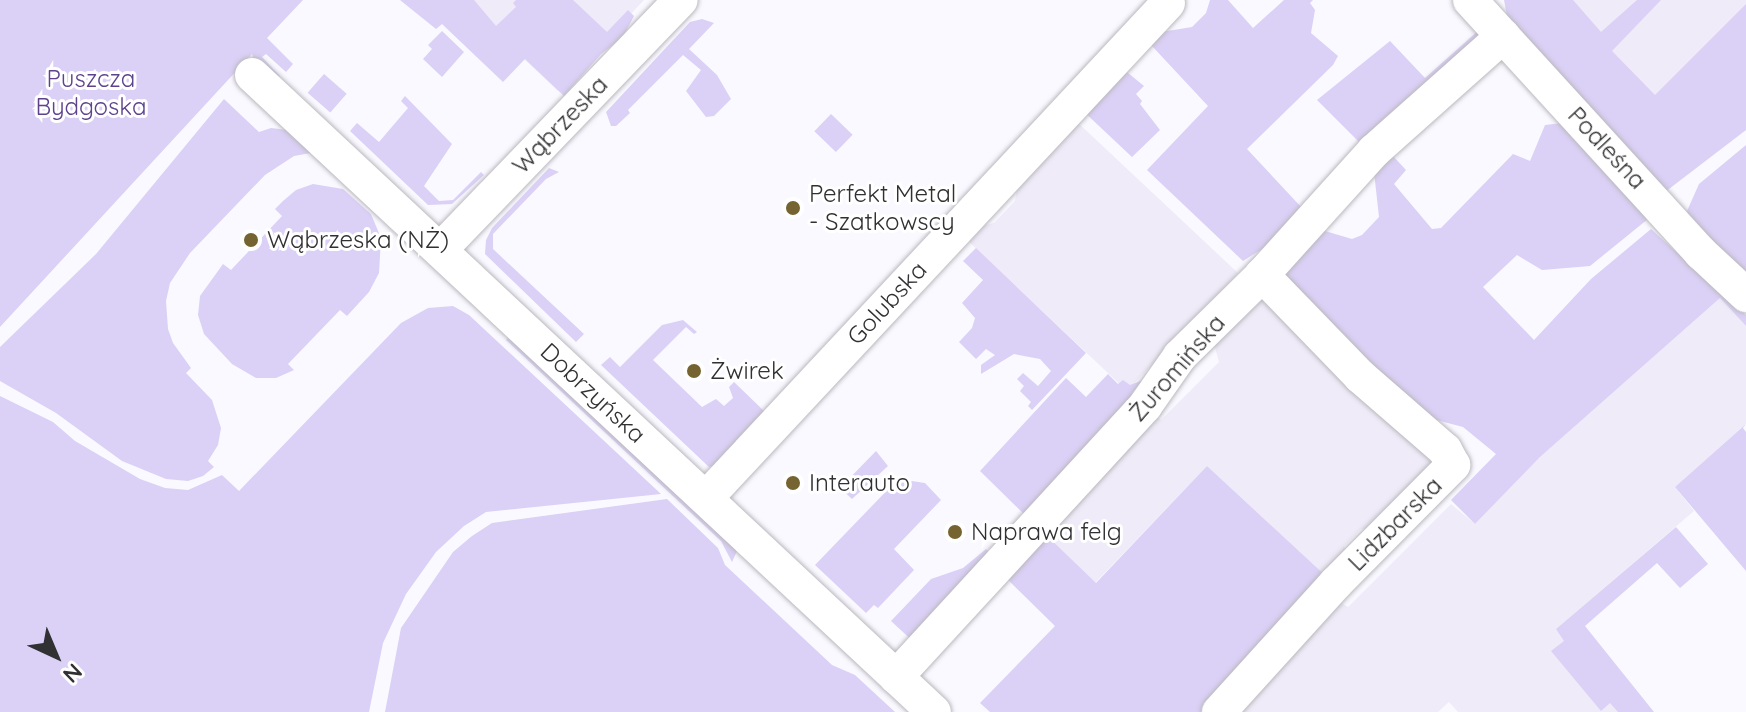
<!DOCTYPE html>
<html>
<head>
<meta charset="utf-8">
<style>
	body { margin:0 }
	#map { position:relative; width:1746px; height:712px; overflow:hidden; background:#faf9ff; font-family:Quicksand,sans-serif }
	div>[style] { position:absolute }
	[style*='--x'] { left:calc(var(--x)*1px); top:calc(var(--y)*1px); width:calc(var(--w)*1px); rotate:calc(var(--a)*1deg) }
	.built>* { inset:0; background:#efebf8 }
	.green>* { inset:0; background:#dbd0f6; transform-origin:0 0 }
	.roads { filter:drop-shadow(0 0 2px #bab8be) drop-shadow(0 0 2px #bab8be) }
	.minor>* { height:34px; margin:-17px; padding:0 17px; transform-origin:17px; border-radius:17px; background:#fff }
	.dots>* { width:22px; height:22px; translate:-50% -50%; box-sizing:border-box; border:4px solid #fff; border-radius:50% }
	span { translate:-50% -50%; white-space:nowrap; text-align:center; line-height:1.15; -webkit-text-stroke:6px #fff; paint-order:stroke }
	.park-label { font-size:24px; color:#5e428e }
	.street-label { font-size:24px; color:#313032 }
	.poi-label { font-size:24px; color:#313032 }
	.left { translate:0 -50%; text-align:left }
	.north { position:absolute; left:16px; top:616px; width:80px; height:80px; -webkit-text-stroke:6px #fff; paint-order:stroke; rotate:136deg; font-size:22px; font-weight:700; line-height:32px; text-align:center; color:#313032 }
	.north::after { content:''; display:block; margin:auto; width:28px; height:36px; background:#313032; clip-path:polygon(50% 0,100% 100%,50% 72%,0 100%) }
</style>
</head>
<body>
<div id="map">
	<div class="built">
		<i style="clip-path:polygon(461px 0,644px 0,558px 91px)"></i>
		<i style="clip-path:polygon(1530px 0,1746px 0,1746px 48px,1668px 127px)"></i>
		<i style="clip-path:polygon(1075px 120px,1238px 273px,1127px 391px,965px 238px,976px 227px,994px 223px,1015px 201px,1018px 182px)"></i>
		<i style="clip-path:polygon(1261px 297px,1431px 459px,1430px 466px,1373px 528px,1361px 529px,1344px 546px,1348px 557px,1328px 578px,1207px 466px,1095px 583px,1040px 529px,1151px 412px,1161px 420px,1219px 362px,1214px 344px)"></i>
		<i style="clip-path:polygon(1720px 298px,1746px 326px,1746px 424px,1675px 487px,1694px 511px,1556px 629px,1624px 712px,1458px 712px,1449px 702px,1438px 712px,1233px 712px,1335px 599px,1348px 607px,1451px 504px,1475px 524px,1540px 457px)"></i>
	</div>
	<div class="green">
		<i style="clip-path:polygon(0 0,303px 0,267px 38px,293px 64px,286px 72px,266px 54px,262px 57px,280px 76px,278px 78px,255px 63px,252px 54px,0 327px)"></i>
		<i style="clip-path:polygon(400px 0,474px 0,496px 26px,516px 7px,513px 3px,516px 0,573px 0,607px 32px,628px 10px,634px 16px,623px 37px,601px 54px,564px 96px,525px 59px,503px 82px,442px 24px,436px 29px)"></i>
		<i style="clip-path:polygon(1210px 0,1228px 0,1253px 28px,1284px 0,1313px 0,1310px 3px,1315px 10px,1311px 33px,1338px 56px,1333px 65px,1247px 149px,1303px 209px,1273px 242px,1243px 261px,1147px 170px,1208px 106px,1152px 46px,1149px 34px,1192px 27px,1206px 13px)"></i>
		<i style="clip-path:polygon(1504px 0,1573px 0,1601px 32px,1637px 0,1661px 0,1612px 51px,1655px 95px,1746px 4px,1746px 130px,1665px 192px,1507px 16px)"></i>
		<i style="clip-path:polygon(702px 19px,714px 23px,689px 49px,717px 75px,731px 99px,714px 116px,706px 117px,686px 91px,701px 70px,683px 55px,628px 110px,630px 113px,616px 126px,611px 126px,606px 112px,690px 22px)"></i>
		<i style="clip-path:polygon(1480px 29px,1483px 31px,1366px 149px,1317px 100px,1390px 41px,1425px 78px)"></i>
		<i style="clip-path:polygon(442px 31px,464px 52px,442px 77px,423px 59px,432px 49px,428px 45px)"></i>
		<i style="clip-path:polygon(1122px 68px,1144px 86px,1136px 94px,1142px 101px,1140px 104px,1160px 130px,1132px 157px,1082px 110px)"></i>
		<i style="left:324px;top:74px;width:30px;height:25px;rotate:41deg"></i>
		<i style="clip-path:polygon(405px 96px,452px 144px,424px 186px,439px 201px,453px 200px,481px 172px,484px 175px,452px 204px,428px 205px,350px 131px,357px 123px,379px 142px,408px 108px,401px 101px)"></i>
		<i style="clip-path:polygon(224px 99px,259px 132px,271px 128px,288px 130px,316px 152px,294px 156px,265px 175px,190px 253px,170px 283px,166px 301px,168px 329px,173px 343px,191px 368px,186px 373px,212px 400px,221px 428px,218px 445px,208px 461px,214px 467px,203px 476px,188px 481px,166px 479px,122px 461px,56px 413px,0 381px,0 347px,96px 254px)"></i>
		<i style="left:831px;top:114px;width:30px;height:24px;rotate:44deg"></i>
		<i style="clip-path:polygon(1562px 123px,1648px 219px,1590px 266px,1542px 270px,1517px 255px,1483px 287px,1534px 340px,1591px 279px,1651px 229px,1746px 315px,1746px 326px,1720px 298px,1540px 457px,1475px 524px,1451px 500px,1496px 454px,1463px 427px,1429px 418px,1275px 278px,1313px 239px,1325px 231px,1352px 239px,1362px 235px,1379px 217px,1374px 172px,1393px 156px,1406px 170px,1394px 184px,1432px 229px,1441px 228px,1513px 154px,1530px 161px,1545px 125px)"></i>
		<i style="clip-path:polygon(1746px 145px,1746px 283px,1688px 219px,1687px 211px,1699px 184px)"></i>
		<i style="clip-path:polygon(549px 168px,559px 172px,546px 179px,493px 234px,493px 249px,584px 334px,576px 342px,485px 254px,486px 240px,492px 228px)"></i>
		<i style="clip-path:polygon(313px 184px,343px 189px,371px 214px,381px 238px,379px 273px,369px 292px,347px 316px,340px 310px,288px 364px,294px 370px,276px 378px,256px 378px,232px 364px,204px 334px,198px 315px,200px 296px,223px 264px,231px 270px,282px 216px,275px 209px,283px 201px,296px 190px)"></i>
		<i style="clip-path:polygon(976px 248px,1086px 353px,1032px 410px,1028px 406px,1031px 402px,1020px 391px,1024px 386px,1017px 379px,1023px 373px,1038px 386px,1051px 371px,1040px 359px,1014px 354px,981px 374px,981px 365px,995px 355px,986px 349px,976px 359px,959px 342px,972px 328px,975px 318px,962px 303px,983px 280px,963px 261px)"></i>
		<i style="clip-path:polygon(453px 306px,469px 315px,661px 494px,486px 512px,464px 526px,436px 552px,406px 594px,383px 643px,369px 712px,0 712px,0 396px,53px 422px,75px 441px,140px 479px,165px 488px,188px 490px,222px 475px,239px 491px,401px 323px,428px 308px)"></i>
		<i style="clip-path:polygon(683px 320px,697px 332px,694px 334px,686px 327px,653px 360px,702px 407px,716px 399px,724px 406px,733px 398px,729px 387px,734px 382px,764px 411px,758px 428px,714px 466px,709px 467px,601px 365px,610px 357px,620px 367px,662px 325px)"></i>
		<i style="clip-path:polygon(512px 333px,738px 549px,732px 562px,721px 541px,506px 340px)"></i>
		<i style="clip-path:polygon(1108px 374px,1118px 384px,1123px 380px,1130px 385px,1143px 380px,1132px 393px,1131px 412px,1031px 521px,980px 471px,1066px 378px,1086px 397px)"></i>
		<i style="clip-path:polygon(1746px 424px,1743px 428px,1746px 432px,1746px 571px,1675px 487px)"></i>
		<i style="clip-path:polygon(876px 451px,888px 466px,852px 499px,840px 488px)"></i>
		<i style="clip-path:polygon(1207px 466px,1328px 578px,1201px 712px,990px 712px,980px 703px,1055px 626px,1001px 573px,1040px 529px,1096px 583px)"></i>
		<i style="clip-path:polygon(898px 479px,925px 483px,941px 500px,894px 549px,914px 570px,878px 608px,874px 605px,866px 613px,815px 565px)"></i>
		<i style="clip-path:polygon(667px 499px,718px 548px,725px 565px,832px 665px,855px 675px,895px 712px,385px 712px,401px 628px,453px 552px,472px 536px,492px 523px)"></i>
		<i style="clip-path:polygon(1676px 527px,1708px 564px,1680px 588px,1657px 563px,1585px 626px,1654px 712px,1618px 712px,1610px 703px,1601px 711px,1551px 651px,1564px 641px,1556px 629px)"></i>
		<i style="clip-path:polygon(986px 549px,996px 559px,917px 645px,891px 621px,931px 579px,963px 568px)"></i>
	</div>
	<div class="roads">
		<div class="minor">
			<i style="--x:1470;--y:0;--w:343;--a:47.6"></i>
			<i style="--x:1701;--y:253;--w:62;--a:43"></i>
			<i style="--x:252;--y:75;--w:933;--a:43.05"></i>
			<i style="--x:440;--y:250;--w:347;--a:-46.1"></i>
			<i style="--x:706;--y:498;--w:677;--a:-46.97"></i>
			<i style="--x:896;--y:677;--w:368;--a:-47.4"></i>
			<i style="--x:1145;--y:406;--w:61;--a:-55"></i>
			<i style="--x:1180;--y:356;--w:115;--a:-44.6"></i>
			<i style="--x:1262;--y:275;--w:167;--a:-47.9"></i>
			<i style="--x:1374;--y:151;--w:173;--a:-41.7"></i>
			<i style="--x:1219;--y:712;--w:173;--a:-47.8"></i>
			<i style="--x:1335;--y:584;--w:168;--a:-45.2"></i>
			<i style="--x:1453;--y:465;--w:17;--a:-118"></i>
			<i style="--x:1445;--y:450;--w:113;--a:-139"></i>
			<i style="--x:1360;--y:376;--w:141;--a:-134.1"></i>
		</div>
	</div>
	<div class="dots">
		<i style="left:793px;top:208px;background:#766332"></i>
		<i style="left:251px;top:240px;background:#766332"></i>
		<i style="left:694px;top:371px;background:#766332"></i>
		<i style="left:793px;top:483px;background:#766332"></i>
		<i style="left:955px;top:532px;background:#766332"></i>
	</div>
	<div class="park-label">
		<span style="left:91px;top:93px">Puszcza<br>Bydgoska</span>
	</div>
	<div class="street-label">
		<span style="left:560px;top:125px;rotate:-46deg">Wąbrzeska</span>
		<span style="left:1607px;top:148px;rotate:47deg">Podleśna</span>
		<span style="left:887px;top:303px;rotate:-47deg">Golubska</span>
		<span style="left:1177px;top:368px;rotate:-49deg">Żuromińska</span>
		<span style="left:593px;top:393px;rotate:43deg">Dobrzyńska</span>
		<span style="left:1395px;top:524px;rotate:-45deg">Lidzbarska</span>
	</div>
	<div class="poi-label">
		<span class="left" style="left:809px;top:208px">Perfekt Metal<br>- Szatkowscy</span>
		<span class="left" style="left:267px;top:240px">Wąbrzeska (NŻ)</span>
		<span class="left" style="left:710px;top:371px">Żwirek</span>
		<span class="left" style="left:809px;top:483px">Interauto</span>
		<span class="left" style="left:971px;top:532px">Naprawa felg</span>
	</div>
	<div class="north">N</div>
</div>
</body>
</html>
